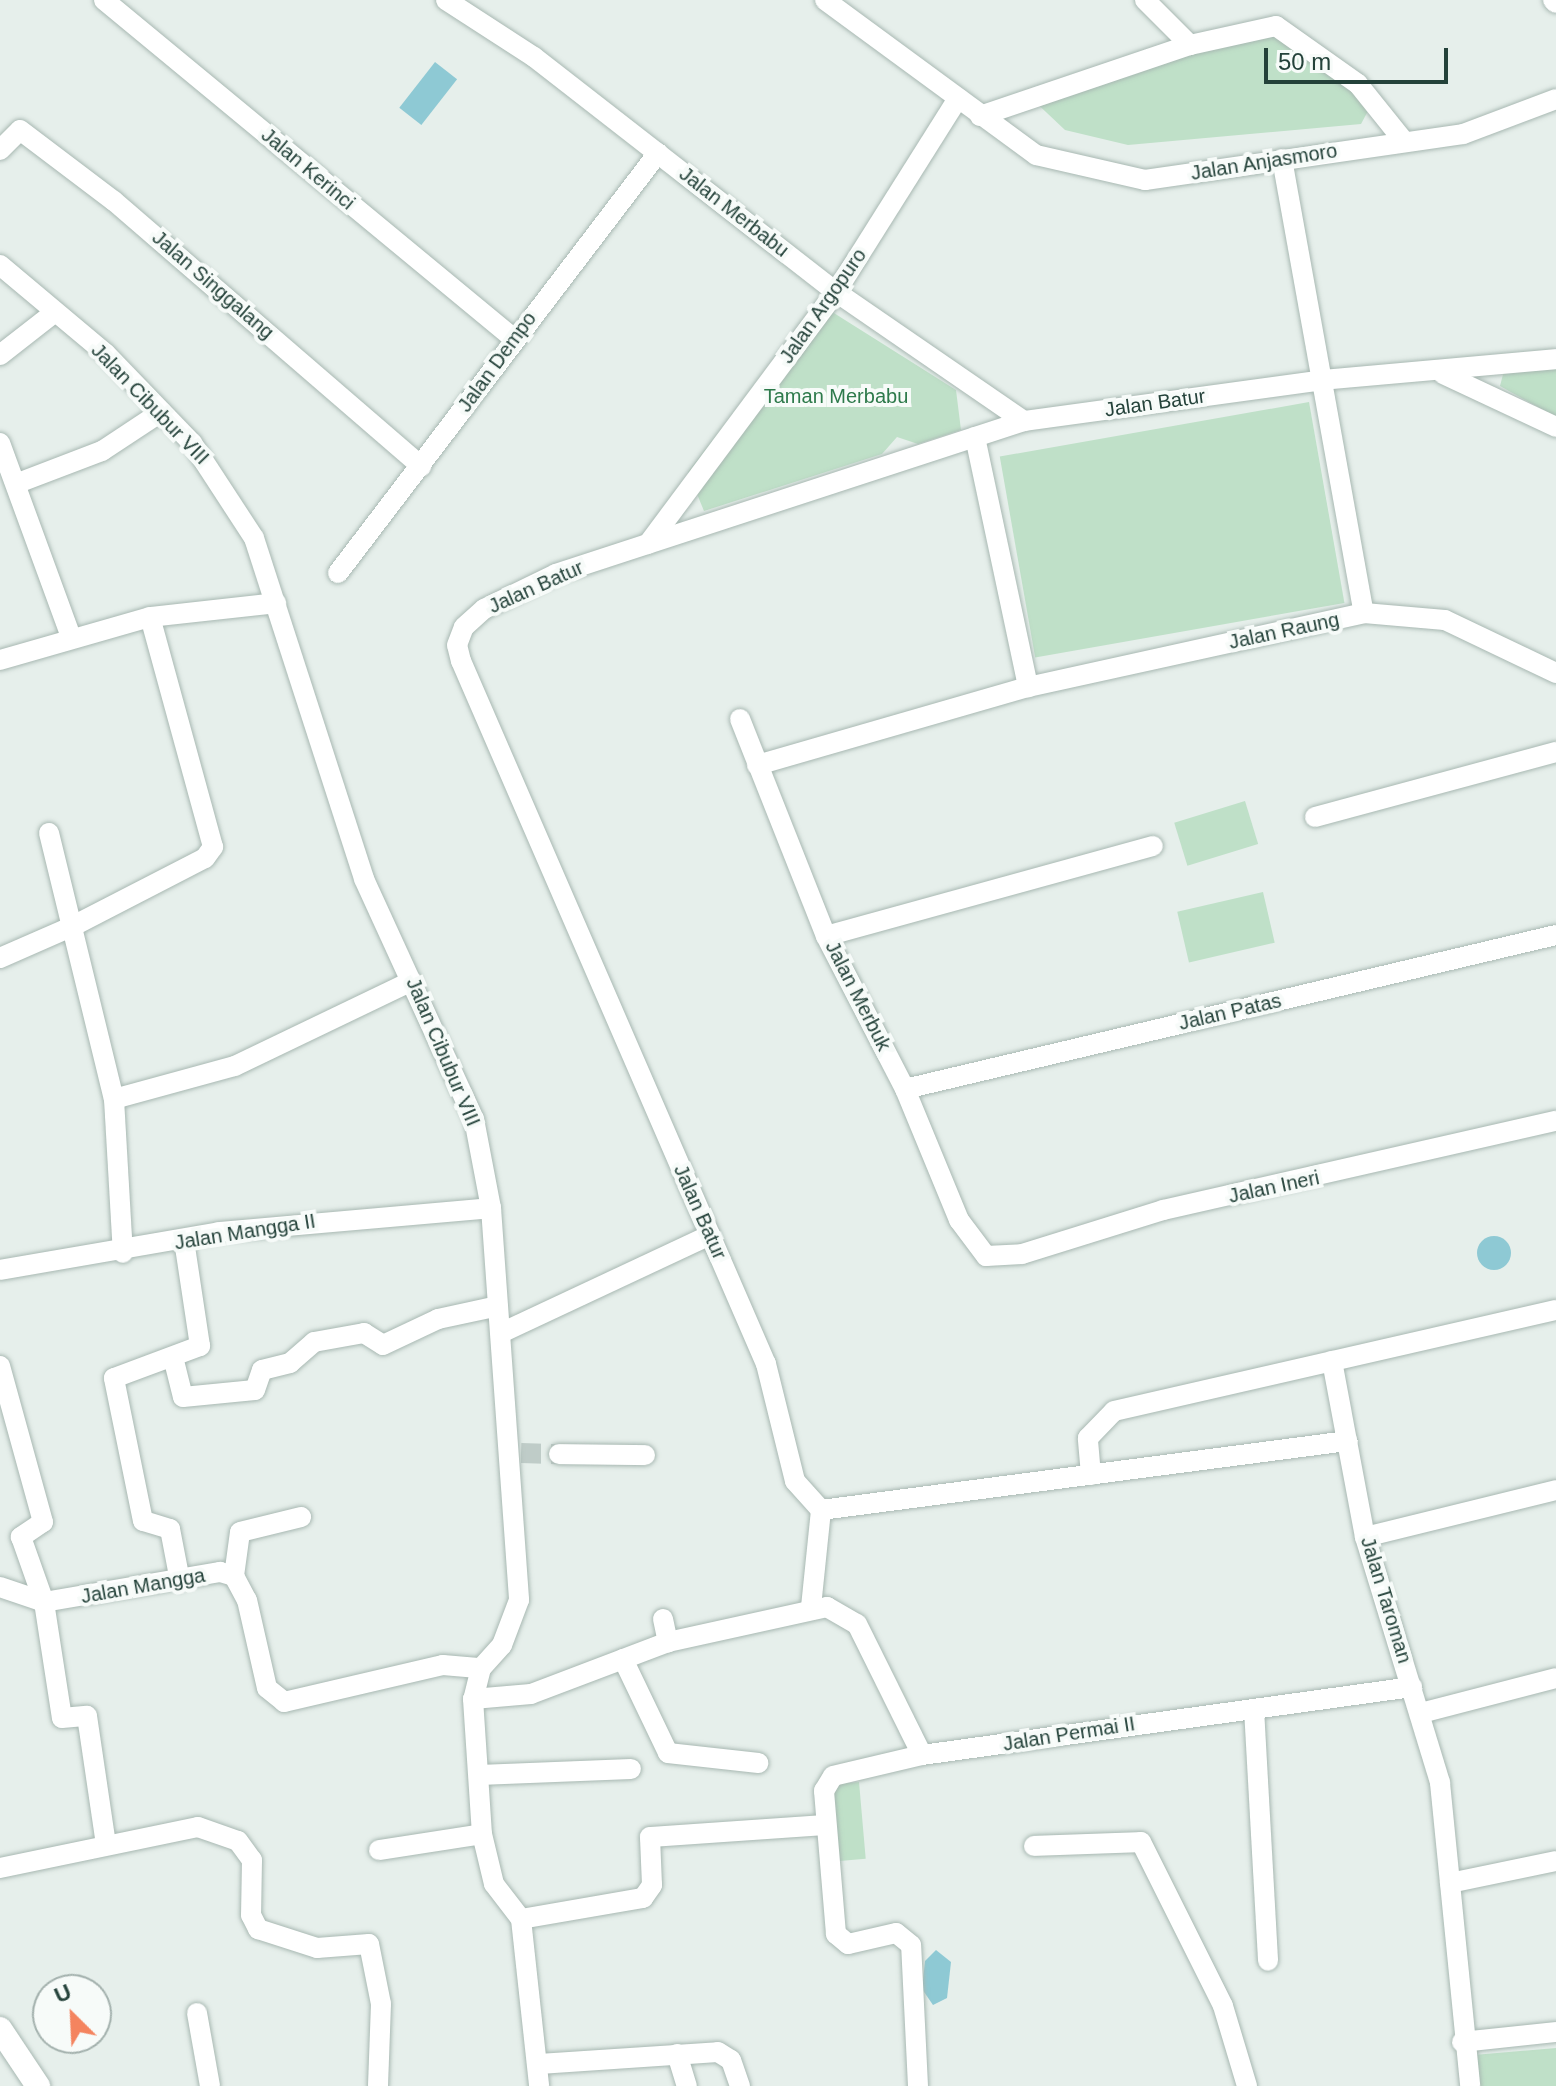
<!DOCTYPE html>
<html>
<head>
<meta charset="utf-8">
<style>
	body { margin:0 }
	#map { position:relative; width:1556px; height:2086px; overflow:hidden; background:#e6efeb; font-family:Arial,sans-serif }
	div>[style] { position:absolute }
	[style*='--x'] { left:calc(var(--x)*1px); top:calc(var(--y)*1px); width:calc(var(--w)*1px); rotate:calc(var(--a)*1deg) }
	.green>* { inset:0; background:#bfe0c8; transform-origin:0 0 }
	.water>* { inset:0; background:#8ec9d4; transform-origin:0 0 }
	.round { border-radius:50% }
	.minor-tunnel>* { height:20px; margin-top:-10px; transform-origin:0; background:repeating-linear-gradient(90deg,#bfccc8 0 20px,transparent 0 30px) }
	.roads { filter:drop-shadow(0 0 2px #a8b8b2) drop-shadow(0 0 2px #a8b8b2) }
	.minor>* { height:20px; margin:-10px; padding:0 10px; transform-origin:10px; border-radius:10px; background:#fff }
	.tertiary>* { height:24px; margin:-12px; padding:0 12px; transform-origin:12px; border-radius:12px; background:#fff }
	span { translate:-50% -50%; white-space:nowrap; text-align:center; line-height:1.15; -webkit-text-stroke:8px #f7fbf9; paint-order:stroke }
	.street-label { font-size:20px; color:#24423a }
	.park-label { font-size:20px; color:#2d7a4b }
	.north { position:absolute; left:32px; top:1974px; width:80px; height:80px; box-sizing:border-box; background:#f7fbf9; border:2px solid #a3b1ad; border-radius:50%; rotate:336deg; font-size:22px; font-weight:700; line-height:32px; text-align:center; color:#24423a }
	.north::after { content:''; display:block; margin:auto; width:28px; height:36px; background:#f4845f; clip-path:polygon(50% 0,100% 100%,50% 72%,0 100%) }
	.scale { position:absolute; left:1264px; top:48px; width:184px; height:36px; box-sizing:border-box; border:4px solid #24423a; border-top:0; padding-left:10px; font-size:24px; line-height:28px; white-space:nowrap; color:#24423a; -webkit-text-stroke:6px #f7fbf9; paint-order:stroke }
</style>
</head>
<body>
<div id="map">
	<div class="green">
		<i style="clip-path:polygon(1276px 18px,1376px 96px,1361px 124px,1128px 145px,1065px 130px,1029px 96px)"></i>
		<i style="clip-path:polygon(818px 303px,956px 390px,961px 430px,918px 444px,897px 437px,882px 454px,704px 511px,688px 472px)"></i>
		<i style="clip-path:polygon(1556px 350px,1556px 417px,1500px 386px,1505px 367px)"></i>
		<i style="left:1309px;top:402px;width:204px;height:314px;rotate:80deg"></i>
		<i style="left:1245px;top:801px;width:45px;height:74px;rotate:73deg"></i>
		<i style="left:1263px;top:892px;width:52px;height:88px;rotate:77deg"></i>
		<i style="left:859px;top:1782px;width:77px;height:32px;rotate:85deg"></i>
		<i style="clip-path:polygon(1556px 2048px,1556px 2086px,1479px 2086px,1474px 2055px)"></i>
	</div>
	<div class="water">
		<i style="left:435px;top:62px;width:28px;height:58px;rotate:38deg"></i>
		<i class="round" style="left:1477px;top:1236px;width:34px;height:34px"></i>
		<i style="clip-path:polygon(936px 1950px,951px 1962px,947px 1998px,933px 2005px,922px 1989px,925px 1961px)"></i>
	</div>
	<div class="minor-tunnel">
		<i style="--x:521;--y:1453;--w:38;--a:2"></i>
	</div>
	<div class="roads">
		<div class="minor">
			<i style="--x:104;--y:0;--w:531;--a:39.57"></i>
			<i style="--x:446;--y:0;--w:105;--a:32.9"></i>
			<i style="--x:534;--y:57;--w:383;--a:37.9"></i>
			<i style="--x:836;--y:292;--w:228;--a:34.5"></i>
			<i style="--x:825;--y:0;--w:262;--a:36.3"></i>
			<i style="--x:1036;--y:155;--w:112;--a:12.9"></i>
			<i style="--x:1145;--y:180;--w:321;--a:-8.2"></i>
			<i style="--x:1463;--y:134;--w:99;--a:-20.6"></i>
			<i style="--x:1145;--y:0;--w:64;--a:45"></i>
			<i style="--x:1553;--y:0;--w:4;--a:45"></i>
			<i style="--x:980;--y:116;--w:222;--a:-18.7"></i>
			<i style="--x:1190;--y:45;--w:88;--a:-12.5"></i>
			<i style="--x:1276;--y:26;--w:100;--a:35.3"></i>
			<i style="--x:1358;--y:84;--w:72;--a:51.2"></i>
			<i style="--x:0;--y:150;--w:28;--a:-45"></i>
			<i style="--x:20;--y:130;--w:118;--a:37.1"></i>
			<i style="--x:114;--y:201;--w:406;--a:40.8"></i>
			<i style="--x:1282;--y:159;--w:461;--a:79.8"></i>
			<i style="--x:0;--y:265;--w:138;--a:40"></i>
			<i style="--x:106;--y:354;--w:124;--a:46"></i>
			<i style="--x:192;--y:443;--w:113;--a:56.9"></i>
			<i style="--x:254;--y:538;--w:358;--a:72.1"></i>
			<i style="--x:364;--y:879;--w:264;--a:65.4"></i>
			<i style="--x:474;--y:1119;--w:91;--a:79.2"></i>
			<i style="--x:491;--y:1208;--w:393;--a:85.9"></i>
			<i style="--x:519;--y:1600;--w:48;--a:110.7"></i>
			<i style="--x:502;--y:1645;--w:31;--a:132"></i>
			<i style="--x:481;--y:1668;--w:32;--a:104"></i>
			<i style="--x:473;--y:1699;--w:135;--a:86.2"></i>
			<i style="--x:482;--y:1834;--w:51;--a:76.5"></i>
			<i style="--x:494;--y:1884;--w:44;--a:52.4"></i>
			<i style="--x:521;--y:1919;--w:168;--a:83.8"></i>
			<i style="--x:0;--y:355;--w:68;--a:-37.9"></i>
			<i style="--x:1443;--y:374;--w:125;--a:25.1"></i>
			<i style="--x:975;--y:437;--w:256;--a:78"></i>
			<i style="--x:0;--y:443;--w:207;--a:69.9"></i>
			<i style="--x:18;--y:483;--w:90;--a:-20.9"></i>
			<i style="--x:102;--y:451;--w:71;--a:-33.5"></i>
			<i style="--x:648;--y:544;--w:314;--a:-53.3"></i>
			<i style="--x:836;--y:292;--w:229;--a:-57.8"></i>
			<i style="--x:338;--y:573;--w:528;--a:-52.7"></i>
			<i style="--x:0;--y:660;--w:156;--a:-16"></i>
			<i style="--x:150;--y:617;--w:127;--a:-6.3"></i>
			<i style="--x:740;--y:719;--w:233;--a:68.4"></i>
			<i style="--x:826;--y:936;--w:172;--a:62.7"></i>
			<i style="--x:905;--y:1089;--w:142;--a:67.6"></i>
			<i style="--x:959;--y:1220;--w:45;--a:53.1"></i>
			<i style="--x:986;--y:1256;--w:36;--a:-3"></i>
			<i style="--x:1022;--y:1254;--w:148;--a:-17.3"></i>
			<i style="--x:1163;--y:1210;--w:403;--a:-12.8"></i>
			<i style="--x:757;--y:765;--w:282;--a:-16.1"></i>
			<i style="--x:1028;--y:687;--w:344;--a:-12.4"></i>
			<i style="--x:1364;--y:613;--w:81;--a:4.9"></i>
			<i style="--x:1445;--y:620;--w:123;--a:25.5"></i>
			<i style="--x:1315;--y:817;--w:250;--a:-15.1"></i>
			<i style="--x:49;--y:833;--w:274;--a:76.3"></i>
			<i style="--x:114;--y:1099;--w:154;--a:86.7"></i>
			<i style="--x:826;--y:936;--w:339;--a:-15.4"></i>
			<i style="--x:0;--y:958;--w:82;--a:-23.7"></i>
			<i style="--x:75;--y:925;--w:146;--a:-27.3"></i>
			<i style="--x:205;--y:858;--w:14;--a:-54"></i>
			<i style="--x:213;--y:847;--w:238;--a:-105.3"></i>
			<i style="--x:905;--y:1089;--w:669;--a:-13.31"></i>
			<i style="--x:114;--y:1099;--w:125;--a:-15.3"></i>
			<i style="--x:235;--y:1066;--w:196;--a:-25.7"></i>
			<i style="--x:0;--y:1270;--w:222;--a:-9.8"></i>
			<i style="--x:219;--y:1232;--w:273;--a:-5"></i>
			<i style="--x:501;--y:1333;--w:231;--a:-25.1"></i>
			<i style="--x:173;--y:1357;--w:41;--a:76"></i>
			<i style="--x:183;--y:1397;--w:72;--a:-5.6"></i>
			<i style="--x:255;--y:1390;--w:21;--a:-71"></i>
			<i style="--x:262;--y:1370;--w:29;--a:-14"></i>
			<i style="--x:290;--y:1363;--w:32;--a:-41"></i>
			<i style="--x:314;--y:1342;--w:51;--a:-10.2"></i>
			<i style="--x:364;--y:1333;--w:22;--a:32"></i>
			<i style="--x:383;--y:1345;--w:61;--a:-25.3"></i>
			<i style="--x:438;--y:1319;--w:61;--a:-12.2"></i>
			<i style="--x:1332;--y:1361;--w:179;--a:79.4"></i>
			<i style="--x:1365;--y:1537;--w:257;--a:73"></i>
			<i style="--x:1440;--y:1783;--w:304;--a:84.3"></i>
			<i style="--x:0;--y:1366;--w:162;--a:74.6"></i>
			<i style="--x:43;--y:1522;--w:27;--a:146"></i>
			<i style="--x:21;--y:1537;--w:69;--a:70.5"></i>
			<i style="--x:44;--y:1602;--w:117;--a:81.2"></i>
			<i style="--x:62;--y:1718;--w:25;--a:-5"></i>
			<i style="--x:87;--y:1716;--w:129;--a:81.6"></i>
			<i style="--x:559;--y:1454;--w:86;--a:0.7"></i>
			<i style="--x:1091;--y:1475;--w:37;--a:-95"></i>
			<i style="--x:1088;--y:1438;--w:37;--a:-46"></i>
			<i style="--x:1114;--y:1411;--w:453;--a:-12.9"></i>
			<i style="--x:821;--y:1510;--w:39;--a:-132"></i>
			<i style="--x:795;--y:1481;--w:121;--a:-103.9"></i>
			<i style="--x:766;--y:1364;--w:766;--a:-113.45"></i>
			<i style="--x:461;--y:661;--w:16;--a:-104"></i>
			<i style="--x:457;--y:645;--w:19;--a:-69"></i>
			<i style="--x:464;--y:627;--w:27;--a:-42"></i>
			<i style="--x:484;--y:609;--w:80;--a:-25.9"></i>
			<i style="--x:556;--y:574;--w:492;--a:-18.1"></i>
			<i style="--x:1024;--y:421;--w:301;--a:-7.8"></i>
			<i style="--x:1322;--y:380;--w:235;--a:-5.1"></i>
			<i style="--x:821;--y:1510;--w:531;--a:-7.47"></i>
			<i style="--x:1365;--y:1537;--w:197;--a:-13.8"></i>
			<i style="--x:234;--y:1576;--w:44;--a:-82.2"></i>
			<i style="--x:240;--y:1532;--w:63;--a:-13.8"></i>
			<i style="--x:180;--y:1581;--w:53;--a:-100.9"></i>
			<i style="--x:170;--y:1529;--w:28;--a:-163"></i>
			<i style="--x:143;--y:1521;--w:146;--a:-101.5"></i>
			<i style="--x:114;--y:1378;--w:92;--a:-20.4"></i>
			<i style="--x:200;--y:1346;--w:107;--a:-98.6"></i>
			<i style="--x:0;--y:1587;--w:46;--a:18.8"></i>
			<i style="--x:44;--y:1602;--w:179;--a:-9.7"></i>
			<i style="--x:220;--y:1572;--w:15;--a:16"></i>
			<i style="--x:234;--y:1576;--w:27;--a:62"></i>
			<i style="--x:247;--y:1600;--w:90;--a:77.2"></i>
			<i style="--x:267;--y:1688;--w:22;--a:39"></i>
			<i style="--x:284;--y:1702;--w:163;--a:-13.1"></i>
			<i style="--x:443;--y:1665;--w:38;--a:5"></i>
			<i style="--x:811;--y:1607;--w:98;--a:-84.1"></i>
			<i style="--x:663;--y:1619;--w:24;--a:78"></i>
			<i style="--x:623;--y:1659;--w:104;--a:64.4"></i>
			<i style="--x:668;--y:1753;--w:91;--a:6.3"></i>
			<i style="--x:473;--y:1699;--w:58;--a:-4.9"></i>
			<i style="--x:531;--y:1694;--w:147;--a:-20.8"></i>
			<i style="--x:668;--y:1642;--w:163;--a:-12.4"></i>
			<i style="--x:827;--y:1607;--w:34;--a:30"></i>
			<i style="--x:857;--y:1624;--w:146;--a:63.6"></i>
			<i style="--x:1254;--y:1709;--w:252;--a:86.8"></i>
			<i style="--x:1421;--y:1713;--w:139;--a:-14.5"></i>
			<i style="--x:479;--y:1775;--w:152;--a:-2.3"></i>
			<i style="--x:1034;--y:1846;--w:107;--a:-2.1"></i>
			<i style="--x:1141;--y:1842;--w:183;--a:63.4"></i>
			<i style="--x:1223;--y:2006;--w:84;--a:73.3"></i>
			<i style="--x:379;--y:1850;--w:104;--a:-8.8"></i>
			<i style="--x:0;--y:1868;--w:202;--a:-11.7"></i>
			<i style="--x:198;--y:1827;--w:42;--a:19.3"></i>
			<i style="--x:238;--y:1841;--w:24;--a:54"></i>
			<i style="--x:252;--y:1860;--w:55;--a:91"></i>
			<i style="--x:251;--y:1915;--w:16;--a:63"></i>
			<i style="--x:258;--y:1929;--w:62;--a:17.9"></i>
			<i style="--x:317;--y:1948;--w:52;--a:-4.4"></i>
			<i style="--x:369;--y:1944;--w:61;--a:78.7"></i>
			<i style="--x:381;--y:2004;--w:82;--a:92.1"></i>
			<i style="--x:1450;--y:1883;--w:108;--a:-11.7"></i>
			<i style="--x:521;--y:1919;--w:124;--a:-9.8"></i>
			<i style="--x:643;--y:1898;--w:16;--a:-55"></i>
			<i style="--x:652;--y:1885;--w:48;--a:-92.4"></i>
			<i style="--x:650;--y:1837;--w:176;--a:-3.9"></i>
			<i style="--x:197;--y:2013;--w:74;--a:79.9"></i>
			<i style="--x:1462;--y:2042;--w:95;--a:-6.1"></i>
			<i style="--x:677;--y:2054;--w:34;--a:73"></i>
			<i style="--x:539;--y:2064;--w:179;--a:-3.8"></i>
			<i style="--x:718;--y:2052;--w:15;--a:32"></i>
			<i style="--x:731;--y:2060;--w:28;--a:71"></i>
			<i style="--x:918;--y:2086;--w:141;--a:-92.8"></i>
			<i style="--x:911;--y:1945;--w:19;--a:-141"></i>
			<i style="--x:896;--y:1933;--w:49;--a:167.1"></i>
			<i style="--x:848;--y:1944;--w:16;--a:-140"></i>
			<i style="--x:836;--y:1934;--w:144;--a:-94.8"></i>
			<i style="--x:824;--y:1791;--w:17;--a:-59"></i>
			<i style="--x:833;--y:1776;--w:91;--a:-13.3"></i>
			<i style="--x:922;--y:1755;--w:495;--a:-7.9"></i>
		</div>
		<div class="tertiary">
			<i style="--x:0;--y:2029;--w:69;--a:56.3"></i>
		</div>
	</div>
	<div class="street-label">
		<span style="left:1264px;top:162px;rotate:-9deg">Jalan Anjasmoro</span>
		<span style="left:308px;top:169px;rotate:40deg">Jalan Kerinci</span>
		<span style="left:734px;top:212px;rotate:38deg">Jalan Merbabu</span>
		<span style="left:213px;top:285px;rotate:41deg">Jalan Singgalang</span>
		<span style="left:823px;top:306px;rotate:-55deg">Jalan Argopuro</span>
		<span style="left:497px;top:362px;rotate:-54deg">Jalan Dempo</span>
		<span style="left:1155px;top:403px;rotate:-8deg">Jalan Batur</span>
		<span style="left:150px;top:404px;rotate:46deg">Jalan Cibubur VIII</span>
		<span style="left:536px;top:587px;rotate:-24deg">Jalan Batur</span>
		<span style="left:1284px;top:631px;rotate:-12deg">Jalan Raung</span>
		<span style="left:858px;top:996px;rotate:63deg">Jalan Merbuk</span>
		<span style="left:1230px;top:1012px;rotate:-13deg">Jalan Patas</span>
		<span style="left:443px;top:1052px;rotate:67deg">Jalan Cibubur VIII</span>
		<span style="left:1274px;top:1187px;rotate:-12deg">Jalan Ineri</span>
		<span style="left:700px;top:1212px;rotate:66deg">Jalan Batur</span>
		<span style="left:245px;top:1232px;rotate:-9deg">Jalan Mangga II</span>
		<span style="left:143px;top:1586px;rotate:-10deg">Jalan Mangga</span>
		<span style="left:1386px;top:1600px;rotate:73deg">Jalan Taroman</span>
		<span style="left:1069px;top:1734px;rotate:-9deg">Jalan Permai II</span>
	</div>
	<div class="park-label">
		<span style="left:836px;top:396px">Taman Merbabu</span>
	</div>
	<div class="north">U</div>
	<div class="scale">50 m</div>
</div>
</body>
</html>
